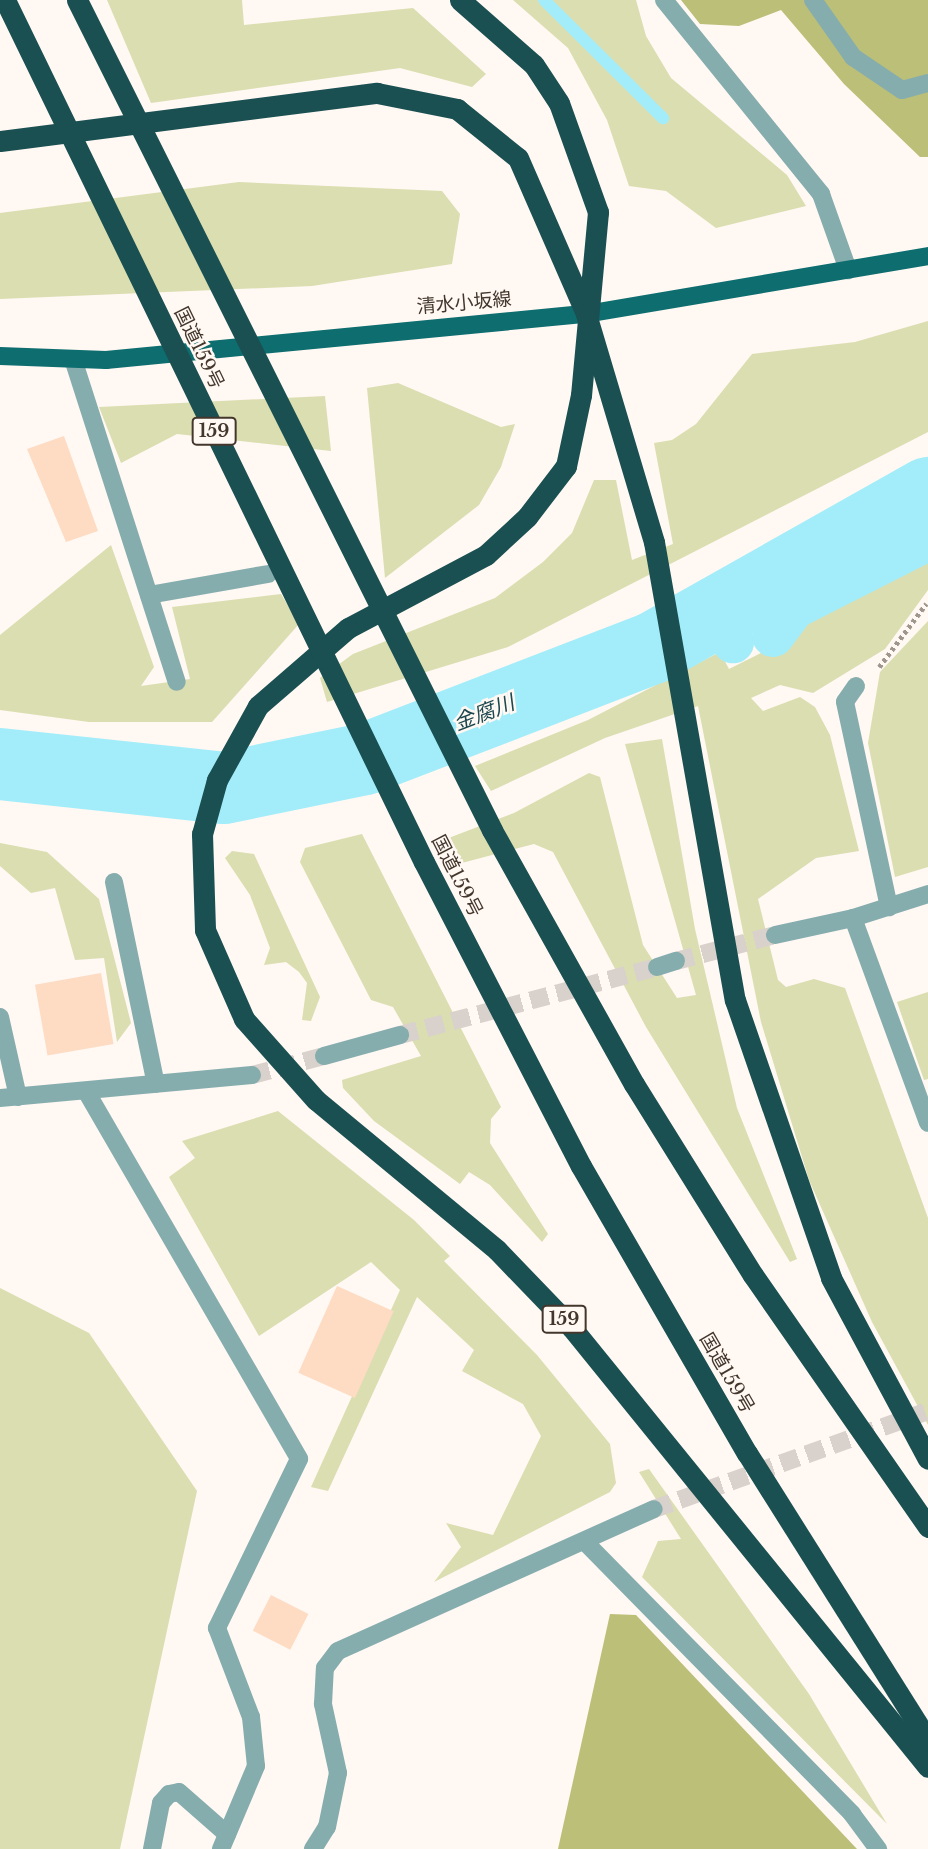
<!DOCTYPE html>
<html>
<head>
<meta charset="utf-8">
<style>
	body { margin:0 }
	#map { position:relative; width:928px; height:1849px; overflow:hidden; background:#fff8f3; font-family:"Libre Baskerville","Noto Sans JP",serif }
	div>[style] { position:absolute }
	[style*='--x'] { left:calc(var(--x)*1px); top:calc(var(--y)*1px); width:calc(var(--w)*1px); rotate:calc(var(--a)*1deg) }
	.green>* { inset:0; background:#dbdeb0 }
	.forest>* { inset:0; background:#bbbf78 }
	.stream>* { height:12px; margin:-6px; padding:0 6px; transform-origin:6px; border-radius:6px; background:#a3edfa }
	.canal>* { height:42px; margin:-21px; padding:0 21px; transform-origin:21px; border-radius:21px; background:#a3edfa }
	.river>* { height:72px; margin:-36px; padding:0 36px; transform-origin:36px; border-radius:36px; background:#a3edfa }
	.building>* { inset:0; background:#fddcc3; transform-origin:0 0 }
	.minor-tunnel>* { height:18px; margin-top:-9px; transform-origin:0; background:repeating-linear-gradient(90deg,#d9d1cb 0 18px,transparent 0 27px) }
	.path>* { height:4.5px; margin-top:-2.25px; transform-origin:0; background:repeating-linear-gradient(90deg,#9f968e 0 3.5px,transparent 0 7px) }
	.minor>* { height:18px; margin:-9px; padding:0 9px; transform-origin:9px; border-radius:9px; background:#86adae }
	.major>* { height:18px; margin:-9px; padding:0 9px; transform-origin:9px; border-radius:9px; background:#0d6d6f }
	.highway>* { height:21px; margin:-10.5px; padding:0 10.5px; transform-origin:10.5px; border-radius:10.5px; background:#1a5052 }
	.highway-bridge>* { height:21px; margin:-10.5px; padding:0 10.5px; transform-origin:10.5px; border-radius:10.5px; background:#1a5052 }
	span { translate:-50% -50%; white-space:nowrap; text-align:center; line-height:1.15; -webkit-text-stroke:5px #fff8f3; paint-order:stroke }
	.shield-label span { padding:2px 5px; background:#fff8f3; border:2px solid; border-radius:5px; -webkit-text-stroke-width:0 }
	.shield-label { font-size:18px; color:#43372d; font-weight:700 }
	.street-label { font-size:19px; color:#43372d }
	.water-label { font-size:21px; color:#1b474e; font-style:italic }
</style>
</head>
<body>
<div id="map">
	<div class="green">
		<i style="clip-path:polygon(107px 0,242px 0,244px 25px,413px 8px,486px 74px,472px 87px,400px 68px,151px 103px)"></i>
		<i style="clip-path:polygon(513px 0,636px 0,646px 36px,671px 78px,787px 175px,806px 206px,716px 228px,666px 191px,629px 186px,607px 120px,568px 48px)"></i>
		<i style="clip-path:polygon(239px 182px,442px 191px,460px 214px,452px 264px,312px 286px,0 299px,0 213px)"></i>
		<i style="clip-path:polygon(928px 321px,928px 432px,508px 647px,327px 702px,320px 678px,353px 654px,495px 598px,543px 562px,572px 533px,594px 480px,616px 480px,632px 560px,673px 544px,654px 443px,672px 440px,696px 424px,752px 354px,855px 342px)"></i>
		<i style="clip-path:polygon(398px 383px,501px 427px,515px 424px,501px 467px,479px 505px,385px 578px,367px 388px)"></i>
		<i style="clip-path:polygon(325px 396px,331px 451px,177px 434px,121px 463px,99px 407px)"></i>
		<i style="clip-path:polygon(111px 545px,154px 667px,141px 686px,190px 679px,172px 607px,281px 594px,299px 624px,212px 722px,89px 722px,0 710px,0 635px)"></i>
		<i style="clip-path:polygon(928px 551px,928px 590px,885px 649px,813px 693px,780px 685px,751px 698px,763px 711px,800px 697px,815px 707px,830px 735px,859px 851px,816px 858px,758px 899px,778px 980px,786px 987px,814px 979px,845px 988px,928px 1218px,928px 1425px,872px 1322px,809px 1180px,761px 1022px,698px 706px,605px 738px,491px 791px,475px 766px,588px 720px,720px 652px,729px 669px,771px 648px,799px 620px)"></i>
		<i style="clip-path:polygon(928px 621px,928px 867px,895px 877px,868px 743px,880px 672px)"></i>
		<i style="clip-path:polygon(662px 739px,695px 929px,737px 1108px,797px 1259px,790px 1262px,646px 1027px,553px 852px,534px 844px,458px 864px,446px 839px,514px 813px,589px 773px,600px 777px,643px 945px,677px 998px,696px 995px,625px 744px)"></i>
		<i style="clip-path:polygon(362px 834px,501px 1107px,491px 1119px,490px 1143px,548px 1234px,542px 1242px,490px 1185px,469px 1172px,460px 1184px,374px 1121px,343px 1088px,342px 1080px,421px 1056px,393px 1007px,371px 1000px,300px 862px,305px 848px)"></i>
		<i style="clip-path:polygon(0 843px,47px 852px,99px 899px,131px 1023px,117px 1042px,104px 958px,75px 960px,55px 888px,31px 893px,0 866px)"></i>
		<i style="clip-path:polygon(232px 851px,254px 854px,320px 997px,311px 1021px,302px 1020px,307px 983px,299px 972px,286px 962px,264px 965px,270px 948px,250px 895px,225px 858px)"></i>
		<i style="clip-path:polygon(928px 992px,928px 1079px,924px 1080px,897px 1002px)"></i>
		<i style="clip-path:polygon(278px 1111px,414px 1220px,450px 1256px,444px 1261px,537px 1355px,610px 1444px,616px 1483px,610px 1492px,434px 1582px,461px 1547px,446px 1523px,493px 1535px,541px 1436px,523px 1404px,462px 1371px,474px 1350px,417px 1297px,328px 1491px,311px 1487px,400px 1290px,371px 1262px,259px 1336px,169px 1177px,195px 1158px,182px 1141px)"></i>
		<i style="clip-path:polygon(0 1288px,89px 1333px,197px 1491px,120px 1849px,0 1849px)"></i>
		<i style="clip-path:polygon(649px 1469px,809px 1694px,887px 1824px,642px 1577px,658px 1541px,681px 1539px,639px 1472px)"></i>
	</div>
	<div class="forest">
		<i style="clip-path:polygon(681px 0,928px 0,928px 157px,920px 157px,844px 84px,781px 10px,739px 26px,700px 24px)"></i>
		<i style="clip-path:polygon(610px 1614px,636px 1615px,857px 1849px,558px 1849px)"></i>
	</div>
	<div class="stream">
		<i style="--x:544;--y:0;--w:168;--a:44.8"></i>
	</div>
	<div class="canal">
		<i style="--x:714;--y:613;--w:35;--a:57"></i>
		<i style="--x:773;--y:636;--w:35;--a:-53"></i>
		<i style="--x:794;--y:608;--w:150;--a:-26.9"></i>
	</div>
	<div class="river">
		<i style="--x:0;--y:764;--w:225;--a:6.1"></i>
		<i style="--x:224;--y:788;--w:144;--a:-11.6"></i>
		<i style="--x:365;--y:759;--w:309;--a:-21.1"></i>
		<i style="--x:653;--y:648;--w:316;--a:-29.4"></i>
	</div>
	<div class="building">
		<i style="clip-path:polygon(64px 436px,98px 531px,66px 542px,27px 449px)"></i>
		<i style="left:101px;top:973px;width:72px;height:67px;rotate:80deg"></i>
		<i style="left:337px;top:1286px;width:62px;height:95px;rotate:24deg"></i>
		<i style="left:271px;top:1595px;width:42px;height:40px;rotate:27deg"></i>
	</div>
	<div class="minor-tunnel">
		<i style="--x:676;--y:961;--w:102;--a:-14.7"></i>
		<i style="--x:400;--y:1035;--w:266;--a:-14.8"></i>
		<i style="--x:252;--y:1075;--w:74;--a:-14.8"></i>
		<i style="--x:654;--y:1509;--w:291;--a:-19.7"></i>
	</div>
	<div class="path">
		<i style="--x:879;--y:667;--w:79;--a:-53.3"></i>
	</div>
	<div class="minor">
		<i style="--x:664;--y:0;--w:250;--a:51"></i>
		<i style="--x:821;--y:194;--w:81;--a:70.4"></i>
		<i style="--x:813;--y:0;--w:70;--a:54.9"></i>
		<i style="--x:853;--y:57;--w:59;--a:34"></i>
		<i style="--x:902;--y:90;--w:27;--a:-15"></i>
		<i style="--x:73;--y:359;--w:339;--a:72.2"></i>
		<i style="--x:149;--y:595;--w:121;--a:-10"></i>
		<i style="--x:856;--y:686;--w:19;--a:125"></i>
		<i style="--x:845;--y:702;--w:210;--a:77.9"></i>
		<i style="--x:114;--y:882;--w:206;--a:78.3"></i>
		<i style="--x:853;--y:918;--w:79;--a:-17.7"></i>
		<i style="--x:775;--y:935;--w:80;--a:-12.3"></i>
		<i style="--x:853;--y:918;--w:218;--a:69.9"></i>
		<i style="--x:657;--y:967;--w:20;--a:-18"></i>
		<i style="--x:0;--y:1017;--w:82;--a:77.3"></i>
		<i style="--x:324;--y:1056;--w:79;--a:-15.4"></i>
		<i style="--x:86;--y:1091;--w:425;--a:59.9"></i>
		<i style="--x:299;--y:1459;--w:188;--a:115.9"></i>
		<i style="--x:217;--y:1628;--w:95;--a:69.1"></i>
		<i style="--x:251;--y:1717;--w:49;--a:84.2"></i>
		<i style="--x:256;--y:1766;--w:90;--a:112.9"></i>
		<i style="--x:0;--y:1098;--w:253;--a:-5.2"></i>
		<i style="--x:586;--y:1543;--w:380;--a:45.5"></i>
		<i style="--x:852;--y:1814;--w:44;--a:53.4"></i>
		<i style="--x:152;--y:1849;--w:47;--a:-78.9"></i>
		<i style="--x:161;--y:1803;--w:12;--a:-48"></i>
		<i style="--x:169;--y:1794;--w:10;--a:-11"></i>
		<i style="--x:179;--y:1792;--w:64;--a:41.2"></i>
		<i style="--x:313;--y:1849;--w:26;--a:-58"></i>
		<i style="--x:327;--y:1827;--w:55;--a:-78.5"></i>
		<i style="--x:338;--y:1773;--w:71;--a:-102.3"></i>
		<i style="--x:323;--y:1704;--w:36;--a:-87"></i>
		<i style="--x:325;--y:1668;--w:21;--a:-53"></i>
		<i style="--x:338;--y:1651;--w:346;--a:-24.2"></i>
	</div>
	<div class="major">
		<i style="--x:0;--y:356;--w:106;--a:2.2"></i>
		<i style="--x:106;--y:360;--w:482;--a:-5.5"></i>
		<i style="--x:586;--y:314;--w:347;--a:-9.6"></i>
	</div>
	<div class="highway">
		<i style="--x:460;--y:0;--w:98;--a:41.3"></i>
		<i style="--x:534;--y:65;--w:45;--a:56.7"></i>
		<i style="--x:559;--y:103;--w:116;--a:70.3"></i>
		<i style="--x:598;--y:212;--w:184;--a:95.3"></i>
		<i style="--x:581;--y:395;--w:73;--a:101.9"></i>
		<i style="--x:566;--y:466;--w:64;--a:127.4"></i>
		<i style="--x:527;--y:517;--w:56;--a:137.2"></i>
		<i style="--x:486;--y:555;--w:156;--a:152.1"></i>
		<i style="--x:348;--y:628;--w:119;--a:139.1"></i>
		<i style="--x:258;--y:706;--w:85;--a:119"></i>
		<i style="--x:217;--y:780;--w:56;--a:105.5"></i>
		<i style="--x:202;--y:834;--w:96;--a:88.2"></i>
		<i style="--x:205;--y:930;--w:97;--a:66.3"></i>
		<i style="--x:244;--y:1019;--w:108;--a:48.4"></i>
		<i style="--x:316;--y:1100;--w:235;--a:39.6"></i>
		<i style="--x:497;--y:1250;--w:108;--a:46.1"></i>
		<i style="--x:572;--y:1328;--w:565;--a:50.96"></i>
		<i style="--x:0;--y:141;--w:380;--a:-7.3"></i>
		<i style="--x:377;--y:93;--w:82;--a:11.3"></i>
		<i style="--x:457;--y:109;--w:78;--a:38.8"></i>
		<i style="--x:518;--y:158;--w:170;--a:66.4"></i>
		<i style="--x:586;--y:314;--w:238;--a:73.4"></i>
		<i style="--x:654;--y:542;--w:465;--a:80"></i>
		<i style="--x:735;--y:1000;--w:294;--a:70.9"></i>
		<i style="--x:831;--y:1278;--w:205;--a:61.8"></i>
		<i style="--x:492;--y:830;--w:291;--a:60.8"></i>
		<i style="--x:634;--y:1084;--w:225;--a:58.1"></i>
		<i style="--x:753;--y:1275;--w:307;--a:55.2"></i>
		<i style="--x:424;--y:862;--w:342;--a:62.7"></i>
		<i style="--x:581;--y:1166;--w:332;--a:60"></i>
		<i style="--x:747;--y:1453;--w:339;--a:57.8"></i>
	</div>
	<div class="highway-bridge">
		<i style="--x:5;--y:0;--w:958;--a:64.08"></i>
		<i style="--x:77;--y:0;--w:928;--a:63.43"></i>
	</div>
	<div class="shield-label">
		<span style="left:214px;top:431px">159</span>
		<span style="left:564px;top:1319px">159</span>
	</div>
	<div class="street-label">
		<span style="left:464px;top:303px;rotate:-5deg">清水小坂線</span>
		<span style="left:199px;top:348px;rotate:64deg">国道159号</span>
		<span style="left:457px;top:876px;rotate:63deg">国道159号</span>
		<span style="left:727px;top:1373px;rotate:60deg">国道159号</span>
	</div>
	<div class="water-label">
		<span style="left:484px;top:713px;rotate:-21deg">金腐川</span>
	</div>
</div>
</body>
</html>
